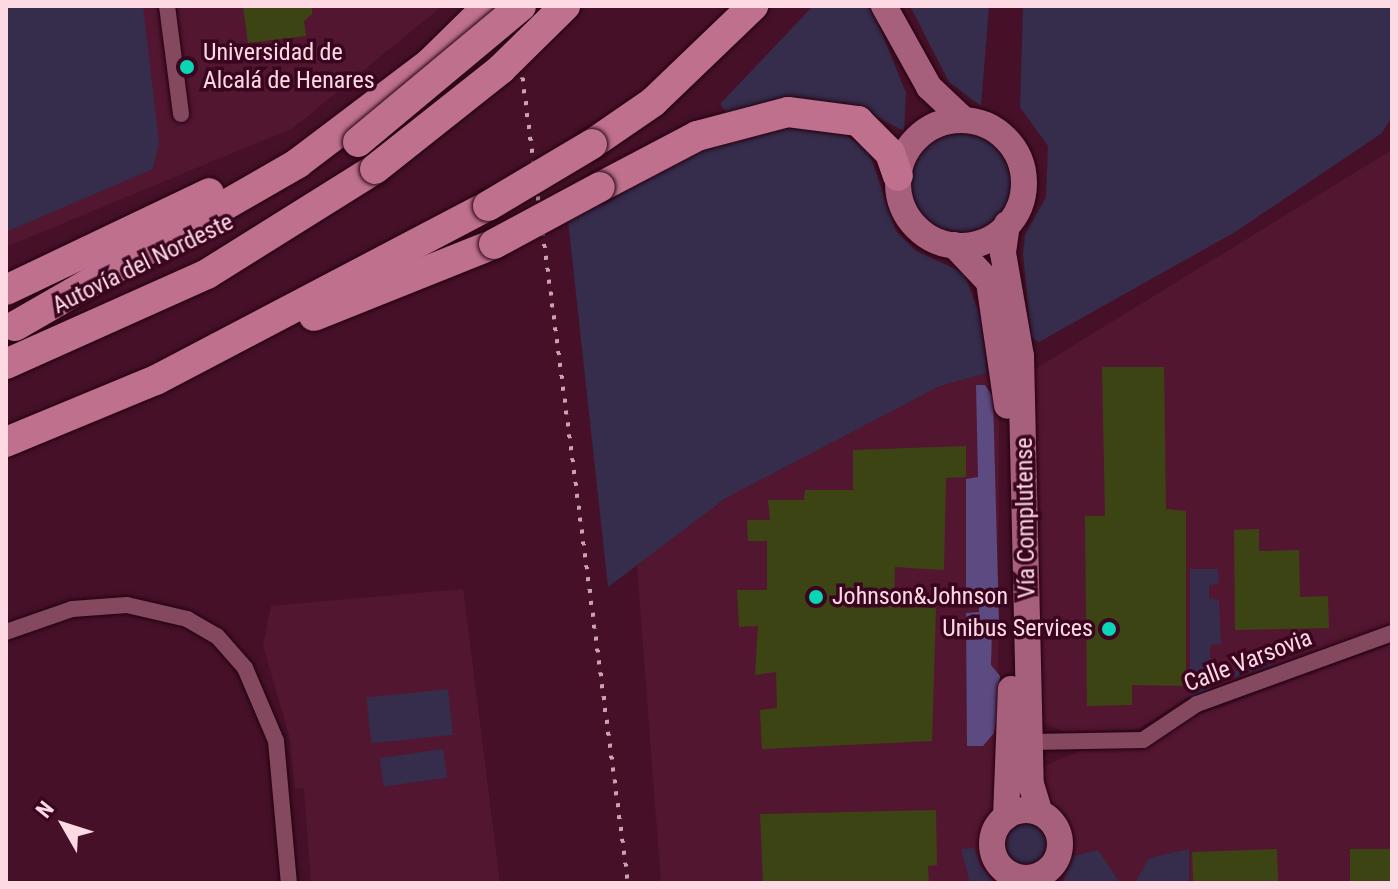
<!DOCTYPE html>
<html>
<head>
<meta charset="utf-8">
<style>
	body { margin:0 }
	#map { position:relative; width:1398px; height:889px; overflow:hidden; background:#461128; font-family:"Roboto Condensed",sans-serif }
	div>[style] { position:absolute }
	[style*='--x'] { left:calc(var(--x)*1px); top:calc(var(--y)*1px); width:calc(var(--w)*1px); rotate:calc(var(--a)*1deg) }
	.built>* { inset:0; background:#531631 }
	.green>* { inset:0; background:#362c4c; transform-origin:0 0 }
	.round { border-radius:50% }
	.forest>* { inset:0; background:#5c4b81 }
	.building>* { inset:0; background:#3d4413; transform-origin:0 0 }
	.roads { filter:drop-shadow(0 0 2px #250111) drop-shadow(0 0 2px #250111) }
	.street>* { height:16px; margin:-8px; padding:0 8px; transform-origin:8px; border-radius:8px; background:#84495f }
	.primary>* { height:26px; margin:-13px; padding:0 13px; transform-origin:13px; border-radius:13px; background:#a7607b }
	.primary>.ring { margin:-13px; padding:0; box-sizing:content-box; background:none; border:26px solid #a7607b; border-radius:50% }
	.highway>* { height:30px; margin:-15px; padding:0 15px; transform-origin:15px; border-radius:15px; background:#be708d }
	.rail>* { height:4px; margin-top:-2px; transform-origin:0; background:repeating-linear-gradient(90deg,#caa2b0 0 4px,transparent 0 12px) }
	.bridges { filter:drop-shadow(0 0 2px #250111) drop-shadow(0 0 2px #250111) }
	.highway-bridge>* { height:30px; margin:-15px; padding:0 15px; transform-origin:15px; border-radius:15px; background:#be708d }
	.dots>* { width:22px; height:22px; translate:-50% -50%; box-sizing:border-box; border:4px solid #3a051f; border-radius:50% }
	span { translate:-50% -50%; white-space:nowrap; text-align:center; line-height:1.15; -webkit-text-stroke:7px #3a051f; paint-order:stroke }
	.poi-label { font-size:24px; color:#fdd9e4 }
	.left { translate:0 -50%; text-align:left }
	.right { translate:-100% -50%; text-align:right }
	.street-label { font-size:24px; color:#fdd9e4 }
	.frame { position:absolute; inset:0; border:8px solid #fdd9e4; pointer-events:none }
	.north { position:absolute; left:24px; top:785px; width:80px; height:80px; -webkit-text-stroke:6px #3a051f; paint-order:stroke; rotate:309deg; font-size:22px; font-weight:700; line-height:32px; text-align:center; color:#fdd9e4 }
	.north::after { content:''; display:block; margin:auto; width:28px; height:36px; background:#fdd9e4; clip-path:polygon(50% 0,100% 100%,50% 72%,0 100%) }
</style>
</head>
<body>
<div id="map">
	<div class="built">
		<i style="clip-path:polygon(6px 6px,442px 6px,293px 128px,6px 247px)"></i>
		<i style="clip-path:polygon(1392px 150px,1392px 624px,1190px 696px,1138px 729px,1065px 732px,1039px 721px,1035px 369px)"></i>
		<i style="clip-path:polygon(987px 373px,999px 404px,997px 883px,661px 883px,637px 565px,726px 498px,940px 386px)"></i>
		<i style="clip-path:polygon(463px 589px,500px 883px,311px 883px,304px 788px,295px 789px,289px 736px,263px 645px,271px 606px)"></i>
		<i style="clip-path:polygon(1392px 644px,1392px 883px,1062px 883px,1070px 834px,1043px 792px,1042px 767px,1082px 750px,1148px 746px,1190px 718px)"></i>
	</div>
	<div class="green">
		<i style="clip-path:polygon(6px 6px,143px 6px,159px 142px,153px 169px,6px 232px)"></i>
		<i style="clip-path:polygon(813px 6px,871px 6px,906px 93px,904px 131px,865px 111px,727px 113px,720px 104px)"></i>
		<i style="clip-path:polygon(910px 6px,989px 6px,981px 106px,949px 82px)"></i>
		<i style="clip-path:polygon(1023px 6px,1392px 6px,1392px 116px,1382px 133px,1235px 232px,1039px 342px,1031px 338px,1023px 253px,1025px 235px,1046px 197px,1048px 146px,1020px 107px)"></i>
		<i style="clip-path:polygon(771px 125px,835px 129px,868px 149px,896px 231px,916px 251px,964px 273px,983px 323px,987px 373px,940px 386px,726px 498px,608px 587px,568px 220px,681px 156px)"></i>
		<i class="round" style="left:911px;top:131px;width:102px;height:102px"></i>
		<i style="clip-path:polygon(1190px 569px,1218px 569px,1219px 583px,1209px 586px,1209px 598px,1219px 600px,1221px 644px,1210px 645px,1211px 689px,1190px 698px)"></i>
		<i style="clip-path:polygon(1239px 656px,1271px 656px,1272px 665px,1234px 678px)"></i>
		<i style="left:448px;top:689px;width:46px;height:82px;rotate:84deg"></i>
		<i style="left:443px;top:749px;width:29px;height:64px;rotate:82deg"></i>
		<i class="round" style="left:1003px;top:821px;width:46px;height:46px"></i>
		<i style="clip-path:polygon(974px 848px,981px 866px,994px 883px,970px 883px,961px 849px)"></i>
		<i style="clip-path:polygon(1189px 849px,1189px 883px,1135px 883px,1149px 858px)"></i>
		<i style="clip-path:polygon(1098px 850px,1120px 883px,1063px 883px,1074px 856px)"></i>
	</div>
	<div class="forest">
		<i style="clip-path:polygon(976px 385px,985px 385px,993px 397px,999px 623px,992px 629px,991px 665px,1000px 676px,999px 705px,994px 733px,983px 746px,967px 746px,966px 613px,979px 612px,979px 598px,966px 598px,966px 479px,978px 477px)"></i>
	</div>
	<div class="building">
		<i style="clip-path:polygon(243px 6px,312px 6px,312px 14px,304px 21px,306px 36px,248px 43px)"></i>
		<i style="clip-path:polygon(1102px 367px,1164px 367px,1166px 509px,1186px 511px,1186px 686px,1132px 685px,1132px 705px,1087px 706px,1085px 516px,1105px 516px)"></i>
		<i style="clip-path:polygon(966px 446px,966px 477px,946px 478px,944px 570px,895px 567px,894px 604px,936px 608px,932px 741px,762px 749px,760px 710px,777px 708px,776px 672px,755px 675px,758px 626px,739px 627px,737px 590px,767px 590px,767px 541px,748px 541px,747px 520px,770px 520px,768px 500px,804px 500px,805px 490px,853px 490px,853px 450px)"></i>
		<i style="clip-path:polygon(1259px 529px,1259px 551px,1299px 550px,1300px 597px,1328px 596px,1329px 628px,1235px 630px,1234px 530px)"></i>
		<i style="clip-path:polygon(936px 810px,937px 865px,928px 866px,929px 883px,763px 883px,760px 814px)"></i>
		<i style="left:1277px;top:849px;width:34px;height:85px;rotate:88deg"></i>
		<i style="left:1392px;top:849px;width:34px;height:42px;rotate:90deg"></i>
	</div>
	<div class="roads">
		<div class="street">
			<i style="--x:167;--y:6;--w:109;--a:82.6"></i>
			<i style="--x:6;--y:632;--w:70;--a:-19.2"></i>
			<i style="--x:72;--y:609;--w:55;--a:-4.2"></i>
			<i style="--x:127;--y:605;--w:62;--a:13.1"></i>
			<i style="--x:187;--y:619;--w:34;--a:30"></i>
			<i style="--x:217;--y:636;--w:43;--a:48.8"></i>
			<i style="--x:245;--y:668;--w:79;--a:67"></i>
			<i style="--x:276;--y:741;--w:143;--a:84.8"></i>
			<i style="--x:1031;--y:742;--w:112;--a:-1"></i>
			<i style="--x:1143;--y:740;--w:65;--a:-33.7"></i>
			<i style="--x:1197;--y:704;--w:208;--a:-20"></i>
		</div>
		<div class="primary">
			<i style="--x:884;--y:6;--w:93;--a:60.9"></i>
			<i style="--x:929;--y:87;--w:48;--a:43.3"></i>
			<i class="ring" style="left:898px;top:120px;width:100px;height:100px"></i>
			<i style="--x:1007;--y:224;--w:29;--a:98"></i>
			<i style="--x:1003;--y:253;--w:105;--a:80.1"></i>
			<i style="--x:1021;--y:356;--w:428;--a:88.7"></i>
			<i style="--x:1031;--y:784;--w:30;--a:73"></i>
			<i style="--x:954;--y:245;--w:51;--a:46.6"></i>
			<i style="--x:989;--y:282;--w:125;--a:81.7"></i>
			<i class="ring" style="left:992px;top:810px;width:42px;height:42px"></i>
			<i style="--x:1006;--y:817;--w:128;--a:-87.8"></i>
		</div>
		<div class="highway">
			<i style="--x:592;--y:144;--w:74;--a:-34.5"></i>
			<i style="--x:653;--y:102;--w:139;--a:-43.8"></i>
			<i style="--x:600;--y:187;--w:110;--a:-27.7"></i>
			<i style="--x:697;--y:136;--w:94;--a:-14.8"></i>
			<i style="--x:788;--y:112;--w:71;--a:7.3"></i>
			<i style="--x:858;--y:121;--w:45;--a:45"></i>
			<i style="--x:890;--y:153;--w:24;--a:71"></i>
			<i style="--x:6;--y:290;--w:225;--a:-25.5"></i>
			<i style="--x:314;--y:316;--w:194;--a:-21.8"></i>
			<i style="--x:15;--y:326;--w:327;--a:-29.9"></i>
			<i style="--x:298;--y:163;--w:164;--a:-37.1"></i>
			<i style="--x:429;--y:64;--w:83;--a:-44.5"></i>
			<i style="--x:6;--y:364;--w:220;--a:-24.1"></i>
			<i style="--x:207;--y:274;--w:198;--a:-32"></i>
			<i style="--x:6;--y:442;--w:162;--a:-22.5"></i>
			<i style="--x:156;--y:380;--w:375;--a:-27.7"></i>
		</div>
	</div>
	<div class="rail">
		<i style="--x:513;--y:6;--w:885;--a:82.53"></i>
	</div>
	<div class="bridges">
		<div class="highway-bridge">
			<i style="--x:358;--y:142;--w:212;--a:-39.8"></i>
			<i style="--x:375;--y:169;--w:161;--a:-38.4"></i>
			<i style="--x:501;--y:69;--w:90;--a:-44.5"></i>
			<i style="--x:488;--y:206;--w:121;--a:-30.8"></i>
			<i style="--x:494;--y:244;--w:120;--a:-28.3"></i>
		</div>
	</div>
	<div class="dots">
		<i style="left:187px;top:67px;background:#0ad5b5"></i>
		<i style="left:816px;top:597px;background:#0ad5b5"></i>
		<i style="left:1109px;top:629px;background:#0ad5b5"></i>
	</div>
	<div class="poi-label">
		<span class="left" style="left:203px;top:67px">Universidad de<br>Alcalá de Henares</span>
		<span class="left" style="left:832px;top:597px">Johnson&amp;Johnson</span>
		<span class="right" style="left:1093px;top:629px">Unibus Services</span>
	</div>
	<div class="street-label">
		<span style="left:143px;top:264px;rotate:-26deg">Autovía del Nordeste</span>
		<span style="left:1026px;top:518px;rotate:-91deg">Vía Complutense</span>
		<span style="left:1248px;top:661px;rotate:-21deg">Calle Varsovia</span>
	</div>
	<div class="frame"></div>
	<div class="north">N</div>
</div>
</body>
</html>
